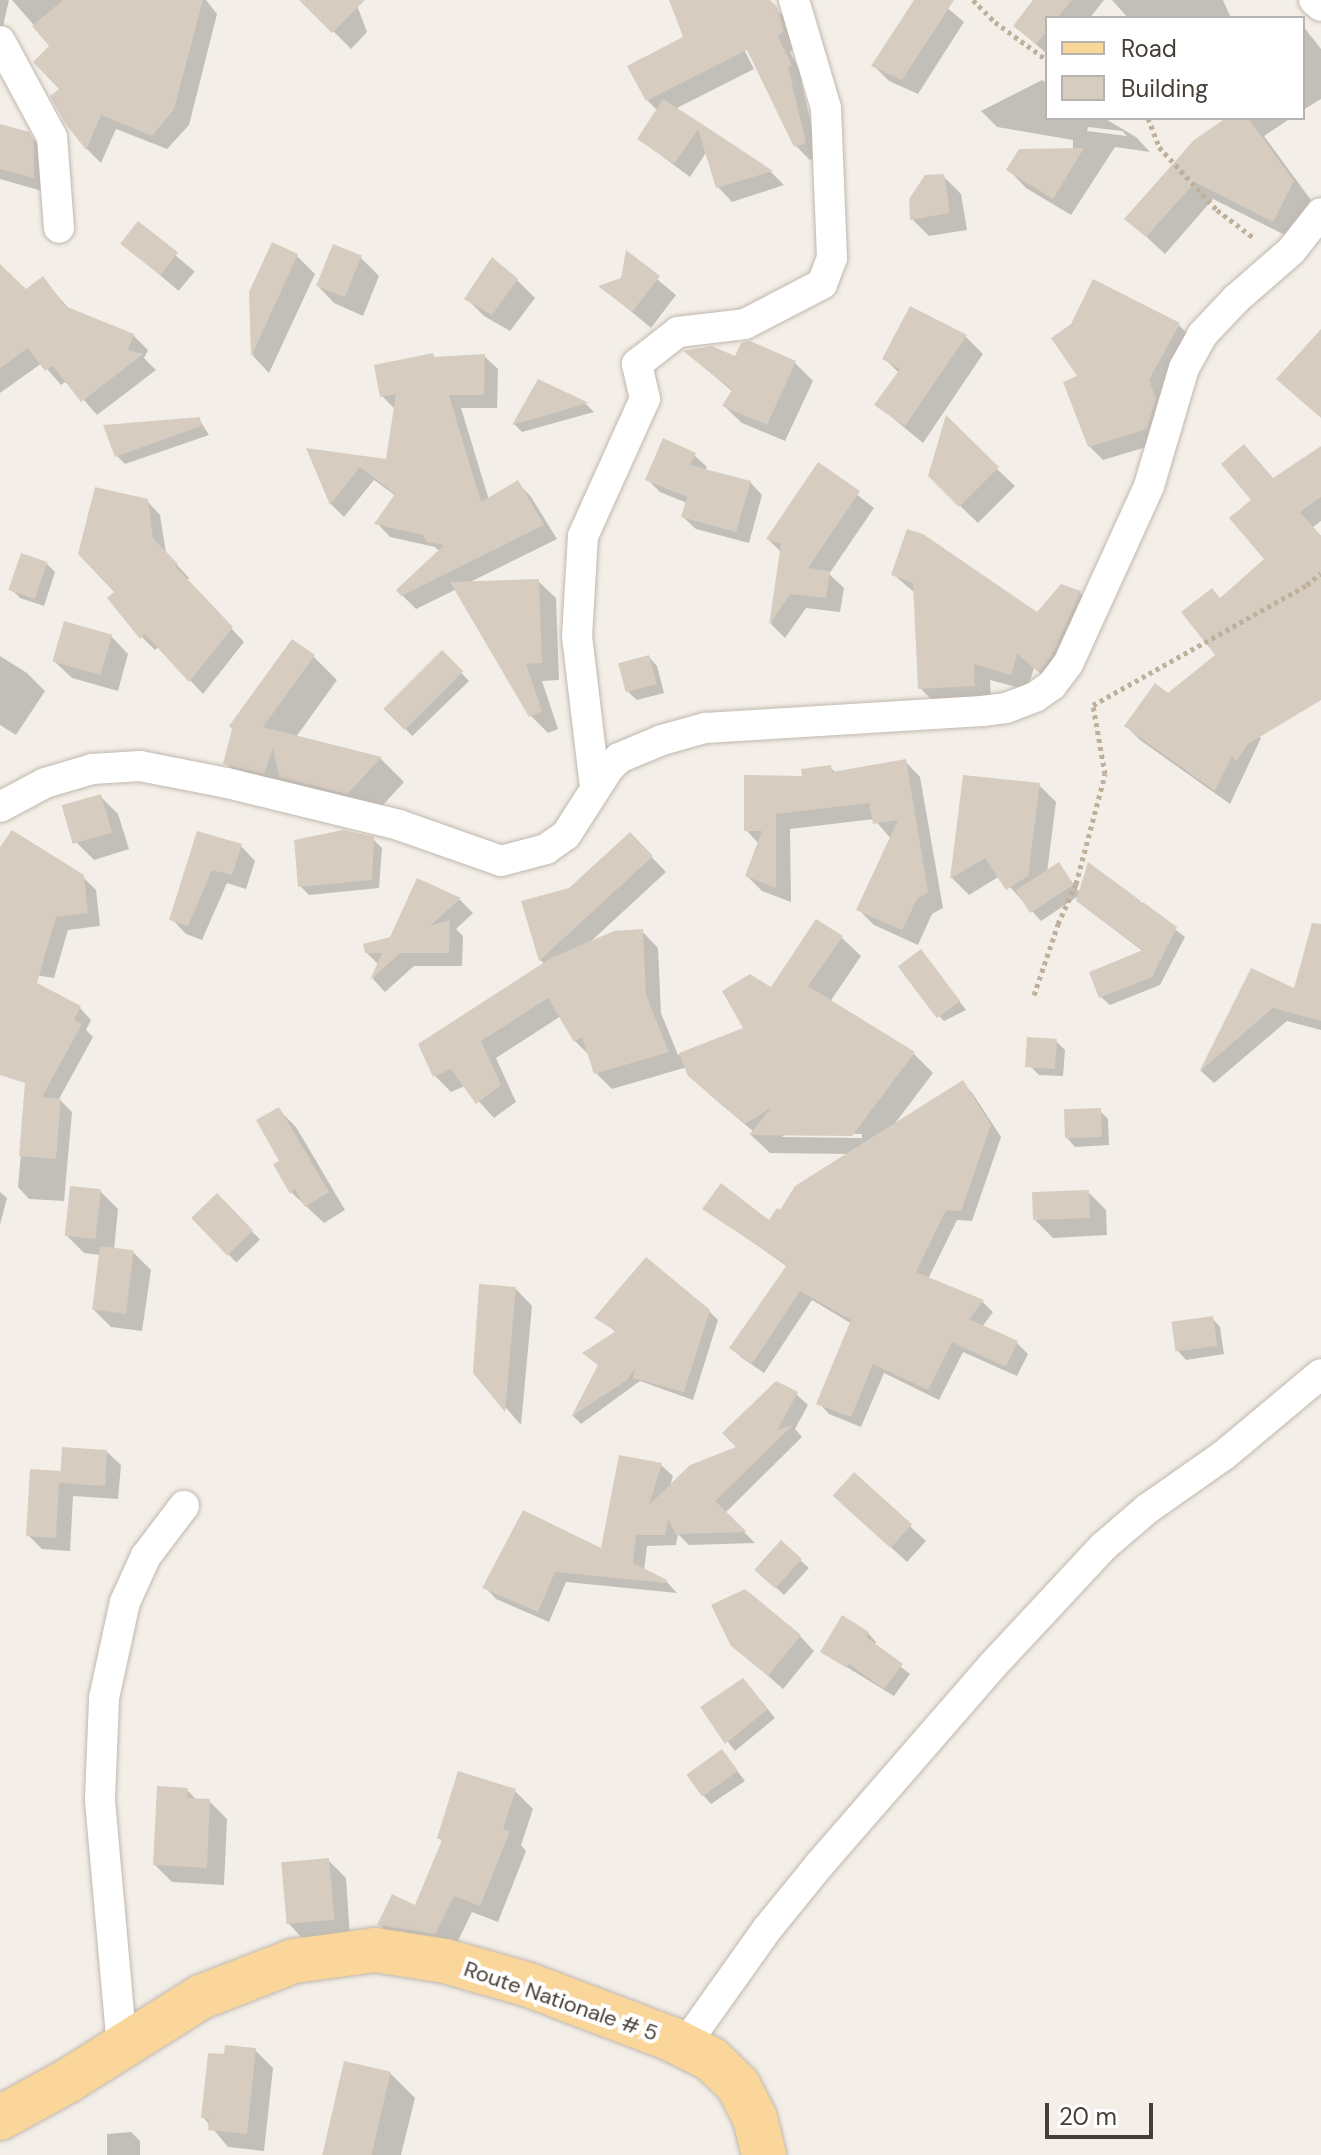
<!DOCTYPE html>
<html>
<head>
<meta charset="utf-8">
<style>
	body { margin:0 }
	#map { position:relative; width:1321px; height:2155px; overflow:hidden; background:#f3efe8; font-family:"DM Sans",sans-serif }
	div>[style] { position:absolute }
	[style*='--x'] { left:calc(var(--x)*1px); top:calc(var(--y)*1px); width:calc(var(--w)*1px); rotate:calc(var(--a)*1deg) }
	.shadow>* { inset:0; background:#0003; transform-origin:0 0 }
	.building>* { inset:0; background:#d7ccc0; transform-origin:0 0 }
	.path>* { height:5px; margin-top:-2.5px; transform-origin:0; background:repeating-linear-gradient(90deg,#bfb09c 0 4px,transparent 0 8px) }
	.roads { filter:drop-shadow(0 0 2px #c1b8ad) drop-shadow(0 0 2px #c1b8ad) }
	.street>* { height:30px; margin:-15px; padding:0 15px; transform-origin:15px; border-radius:15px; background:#fff }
	.primary>* { height:44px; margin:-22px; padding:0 22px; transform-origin:22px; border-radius:22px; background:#fad69a }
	span { translate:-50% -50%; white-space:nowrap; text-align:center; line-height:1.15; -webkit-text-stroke:8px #fff; paint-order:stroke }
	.street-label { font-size:22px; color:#463f37 }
	.legend { position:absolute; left:1045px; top:16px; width:260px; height:104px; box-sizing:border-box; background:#fff; border:2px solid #b5b2af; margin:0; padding:10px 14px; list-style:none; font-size:24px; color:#463f37 }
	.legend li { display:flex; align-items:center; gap:16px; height:40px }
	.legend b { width:40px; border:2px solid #b5b2af }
	.scale { position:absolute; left:1045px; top:2103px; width:108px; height:36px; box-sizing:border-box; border:4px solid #463f37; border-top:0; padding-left:10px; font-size:24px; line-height:28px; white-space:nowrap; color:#463f37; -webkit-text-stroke:6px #fff; paint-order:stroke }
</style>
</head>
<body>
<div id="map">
	<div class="shadow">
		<i style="clip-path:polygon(0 0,9px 0,0 39px)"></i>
		<i style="clip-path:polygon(12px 0,206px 0,217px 14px,189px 125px,167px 149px,116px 129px,101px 163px,87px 149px,53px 96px,62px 89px,52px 46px)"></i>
		<i style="clip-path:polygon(302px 0,355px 0,367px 32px,351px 49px)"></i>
		<i style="clip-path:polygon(916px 0,938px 0,964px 22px,918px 94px,889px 81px,874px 66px)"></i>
		<i style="clip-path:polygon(1036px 0,1104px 0,1090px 18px,1047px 18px,1047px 54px,1015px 26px)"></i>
		<i style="clip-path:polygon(1112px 0,1223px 0,1231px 18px,1128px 18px)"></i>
		<i style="clip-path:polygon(777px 10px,791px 24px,797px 45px,790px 52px,804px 79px,801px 81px,819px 157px,810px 160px,796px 146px,739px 29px)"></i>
		<i style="clip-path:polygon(1303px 26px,1321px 49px,1321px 99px,1303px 110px)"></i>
		<i style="clip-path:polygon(734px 30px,754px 69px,675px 109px,771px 172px,784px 185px,732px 202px,718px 187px,707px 151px,690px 177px,639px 139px,658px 111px,647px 100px)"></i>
		<i style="clip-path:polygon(evenodd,1042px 80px,1047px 83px,1047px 118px,1104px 118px,1136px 137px,1150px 152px,1115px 147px,1071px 215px,1026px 188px,1009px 170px,1073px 150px,1073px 140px,997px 127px,981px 111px,1042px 80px,1088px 127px,1122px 131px,1127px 136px,1087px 131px,1088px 127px)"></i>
		<i style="clip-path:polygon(1230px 118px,1291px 118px,1264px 136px,1311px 200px,1291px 238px,1213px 199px,1165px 254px,1127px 219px)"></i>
		<i style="clip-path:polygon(0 126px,28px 134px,44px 150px,49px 193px,0 179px)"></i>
		<i style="clip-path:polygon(943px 176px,961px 194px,967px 230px,929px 236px,912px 219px)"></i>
		<i style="left:138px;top:224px;width:74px;height:25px;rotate:40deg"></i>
		<i style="clip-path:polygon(334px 246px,361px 258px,379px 276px,363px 316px,334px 303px,317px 285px)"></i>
		<i style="clip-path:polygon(627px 254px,676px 295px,651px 328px,602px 287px,623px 279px)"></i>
		<i style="clip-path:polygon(297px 256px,315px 274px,269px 373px,253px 356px,251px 293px)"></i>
		<i style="clip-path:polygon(43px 279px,70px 310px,133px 335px,148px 350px,144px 358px,156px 370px,97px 415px,67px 381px,61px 385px,42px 363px,0 393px,0 290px,26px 292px)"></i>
		<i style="clip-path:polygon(517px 280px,535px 298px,510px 331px,484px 316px,467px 299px)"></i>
		<i style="clip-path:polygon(911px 309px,966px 337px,983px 354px,923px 443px,877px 405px,899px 373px,885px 359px)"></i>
		<i style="clip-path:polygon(1179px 325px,1192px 339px,1160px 443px,1103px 460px,1089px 446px)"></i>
		<i style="clip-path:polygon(687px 353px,795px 363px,813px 381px,785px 441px,742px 423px,724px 406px,733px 392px)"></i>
		<i style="clip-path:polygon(433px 356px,436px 359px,484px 356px,498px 369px,497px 408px,461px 408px,489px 500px,518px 483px,531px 497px,557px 539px,468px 583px,538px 581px,556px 598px,559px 680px,542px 681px,558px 729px,548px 733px,531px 716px,457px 589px,416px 609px,402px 595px,440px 552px,435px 547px,390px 537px,377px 523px,396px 496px,374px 480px,344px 517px,331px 504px,309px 450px,388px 462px,396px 410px,382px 396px)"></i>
		<i style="clip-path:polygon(538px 382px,587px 405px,594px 412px,522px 432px,514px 424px)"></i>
		<i style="clip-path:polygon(199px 419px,209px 435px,125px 464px,117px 456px)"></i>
		<i style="clip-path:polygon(1321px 448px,1321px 521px,1313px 527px,1321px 536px,1321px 659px,1247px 724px,1261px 738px,1230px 804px,1140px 740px,1126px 726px,1218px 655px,1221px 600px,1267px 559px,1274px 480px)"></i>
		<i style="clip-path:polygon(694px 455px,707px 467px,705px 471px,750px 482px,762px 495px,749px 543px,696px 529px,683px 517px,687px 503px,660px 492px,647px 479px)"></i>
		<i style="clip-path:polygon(819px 465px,874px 508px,829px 574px,844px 588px,840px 612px,806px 608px,785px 638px,771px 624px,782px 553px,768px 539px)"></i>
		<i style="clip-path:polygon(997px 469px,1015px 486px,978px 523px,948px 494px)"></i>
		<i style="clip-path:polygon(147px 501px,160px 515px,166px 553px,189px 578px,187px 581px,244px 642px,203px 694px,159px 647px,155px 650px,142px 637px,110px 598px,117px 592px)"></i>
		<i style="clip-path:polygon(46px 563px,55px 572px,44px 606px,20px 598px,12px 590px)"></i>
		<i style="clip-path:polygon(894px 575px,1038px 615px,1061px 586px,1080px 593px,1097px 610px,1057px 687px,1034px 668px,1027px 690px,990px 680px,991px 702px,937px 705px,920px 688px,915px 593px)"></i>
		<i style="clip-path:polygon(111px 636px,128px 654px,118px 691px,72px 678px,54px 661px)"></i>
		<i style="left:442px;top:653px;width:39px;height:79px;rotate:46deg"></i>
		<i style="clip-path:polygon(0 656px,27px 673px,45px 691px,16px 735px,0 725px)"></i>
		<i style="clip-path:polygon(313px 656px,337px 680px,296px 737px,381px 759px,404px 782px,372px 817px,249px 787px,226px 763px)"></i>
		<i style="clip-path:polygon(649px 657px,657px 666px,664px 693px,637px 700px,628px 692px)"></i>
		<i style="clip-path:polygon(905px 761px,920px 777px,943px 908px,932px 914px,918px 945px,874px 925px,859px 910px,891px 839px,874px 819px,790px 829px,791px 902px,762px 891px,747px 876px,759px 844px,746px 830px,804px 778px,830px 767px,836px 773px)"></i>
		<i style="clip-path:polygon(965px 777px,1039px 785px,1056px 802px,1047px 873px,1059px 864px,1080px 893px,1140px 902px,1185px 937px,1160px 985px,1110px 1005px,1101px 997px,1144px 952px,1087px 909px,1080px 895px,1041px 921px,1000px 876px,969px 895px,952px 878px)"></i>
		<i style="clip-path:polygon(100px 796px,118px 814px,129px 849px,94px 860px,76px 842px)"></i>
		<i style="clip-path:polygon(198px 833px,241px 846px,255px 861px,246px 889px,227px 883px,202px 940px,186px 934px,172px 919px)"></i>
		<i style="clip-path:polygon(evenodd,630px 835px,666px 872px,588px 944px,642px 931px,658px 948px,661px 1013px,678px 1055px,746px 1029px,772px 990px,841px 937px,861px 956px,830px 1002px,914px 1054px,933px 1073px,893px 1126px,963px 1083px,973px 1094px,1001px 1137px,972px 1221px,957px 1220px,928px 1279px,983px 1302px,993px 1312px,982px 1327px,1017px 1343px,1028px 1354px,1017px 1376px,963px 1352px,939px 1400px,884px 1373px,861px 1427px,829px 1414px,819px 1403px,852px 1324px,812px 1300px,764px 1373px,742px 1358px,731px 1348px,788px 1267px,704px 1208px,770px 1223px,850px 1154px,770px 1153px,751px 1135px,754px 1132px,710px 1095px,687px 1067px,612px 1089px,596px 1073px,590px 1056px,575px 1041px,561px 1016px,496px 1058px,516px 1102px,494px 1118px,465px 1086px,451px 1092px,435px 1076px,545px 964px,540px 960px,570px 890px,630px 835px,786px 1133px,862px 1134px,862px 1138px,782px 1137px,786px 1133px)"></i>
		<i style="clip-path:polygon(373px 839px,382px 848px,379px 888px,309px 895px,300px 886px)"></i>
		<i style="clip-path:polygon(0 851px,83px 877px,96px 890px,100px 926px,68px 930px,54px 978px,0 970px)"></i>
		<i style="clip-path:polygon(418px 880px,460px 900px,473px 913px,456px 929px,463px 936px,462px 966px,414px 966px,385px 992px,373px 979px,379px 965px,366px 952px,391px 939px)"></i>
		<i style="clip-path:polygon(929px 960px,966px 1010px,944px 1021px,936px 1013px)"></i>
		<i style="clip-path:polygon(1252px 971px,1295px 991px,1321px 976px,1321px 1030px,1287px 1021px,1214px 1083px,1201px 1071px)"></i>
		<i style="clip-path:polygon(36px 985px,80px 1008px,91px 1020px,86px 1030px,93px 1037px,59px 1099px,72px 1112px,64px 1201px,29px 1199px,18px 1187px)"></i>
		<i style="clip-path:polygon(1056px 1041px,1065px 1050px,1063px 1076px,1039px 1075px,1030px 1066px)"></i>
		<i style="clip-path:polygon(279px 1110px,296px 1127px,345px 1210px,324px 1223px,292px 1193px,276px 1165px,281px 1162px)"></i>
		<i style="clip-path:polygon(1100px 1111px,1108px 1119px,1109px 1145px,1075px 1147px,1067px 1138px)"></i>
		<i style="clip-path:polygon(100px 1191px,118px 1209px,114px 1250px,133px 1252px,151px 1270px,142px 1331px,111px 1327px,94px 1310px,101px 1255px,84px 1253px,67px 1236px)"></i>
		<i style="clip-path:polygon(0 1192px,7px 1198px,0 1225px)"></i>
		<i style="clip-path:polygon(1088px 1192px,1106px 1210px,1107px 1235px,1053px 1238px,1035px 1220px)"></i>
		<i style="left:217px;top:1195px;width:62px;height:33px;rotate:46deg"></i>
		<i style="clip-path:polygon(516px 1289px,532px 1306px,521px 1425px,475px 1373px)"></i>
		<i style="clip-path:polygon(709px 1311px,718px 1320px,693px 1400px,640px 1381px,581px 1424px,573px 1416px,599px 1366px,585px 1354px,617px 1333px,597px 1317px)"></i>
		<i style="clip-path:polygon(1212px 1318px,1220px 1327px,1224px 1354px,1186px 1360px,1178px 1351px)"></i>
		<i style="clip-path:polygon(796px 1394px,808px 1405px,795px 1429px,802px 1437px,725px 1513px,755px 1543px,689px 1545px,678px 1534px,676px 1545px,647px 1546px,644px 1571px,666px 1581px,677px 1593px,566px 1582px,549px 1622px,496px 1599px,485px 1587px,602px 1551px,620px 1458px,661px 1465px,673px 1476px,669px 1489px,739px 1448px)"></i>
		<i style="clip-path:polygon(106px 1451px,121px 1465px,118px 1499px,73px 1496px,70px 1551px,42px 1549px,28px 1535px,59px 1472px,62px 1475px)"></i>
		<i style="clip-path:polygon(854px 1475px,926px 1541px,907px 1562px,848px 1508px)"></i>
		<i style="clip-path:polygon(800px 1560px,809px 1568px,784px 1595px,757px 1570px)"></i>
		<i style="clip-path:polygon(868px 1633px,876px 1642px,874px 1646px,910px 1674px,894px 1696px,822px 1652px)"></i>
		<i style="clip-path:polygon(800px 1636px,814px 1651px,783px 1689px,733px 1645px)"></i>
		<i style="clip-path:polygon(751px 1689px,775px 1718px,735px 1751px,702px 1708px)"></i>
		<i style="clip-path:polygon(722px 1751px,745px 1781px,711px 1804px,703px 1795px)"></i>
		<i style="clip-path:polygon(459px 1773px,515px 1791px,533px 1809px,521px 1845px,526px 1851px,498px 1922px,472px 1912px,453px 1951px,397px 1942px,380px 1925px,416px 1908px,443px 1842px,439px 1838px)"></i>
		<i style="clip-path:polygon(187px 1790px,197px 1800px,209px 1801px,227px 1819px,224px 1885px,172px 1882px,155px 1865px)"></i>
		<i style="clip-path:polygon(328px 1860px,346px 1878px,350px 1937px,305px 1941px,288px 1923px)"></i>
		<i style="clip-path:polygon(255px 2050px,273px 2068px,264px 2151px,228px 2147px,203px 2117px,226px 2056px)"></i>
		<i style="clip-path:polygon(390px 2073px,415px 2098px,401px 2155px,324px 2155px)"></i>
		<i style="clip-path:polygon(131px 2132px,140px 2141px,140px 2155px,107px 2155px,107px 2134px)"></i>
	</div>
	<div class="building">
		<i style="clip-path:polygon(63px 0,203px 0,174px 109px,152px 136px,101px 115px,86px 150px,65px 123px,50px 96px,59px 89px,33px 62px,49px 46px,32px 26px)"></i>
		<i style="clip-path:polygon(299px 0,365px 0,332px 33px)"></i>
		<i style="clip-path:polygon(669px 0,770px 0,777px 7px,784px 30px,778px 37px,792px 65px,788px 67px,806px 143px,794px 147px,747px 50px,646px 101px,627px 66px,683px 37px)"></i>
		<i style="clip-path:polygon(914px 0,954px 0,902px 80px,871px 66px)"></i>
		<i style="clip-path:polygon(1033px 0,1072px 0,1057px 18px,1047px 18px,1047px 31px,1036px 44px,1013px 26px)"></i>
		<i style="clip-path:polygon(663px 99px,702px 124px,773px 171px,716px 188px,698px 129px,674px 164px,637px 139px)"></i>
		<i style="clip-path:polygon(1226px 118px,1248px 118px,1294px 181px,1273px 222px,1195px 182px,1146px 237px,1124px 219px,1194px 140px)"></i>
		<i style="clip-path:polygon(0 124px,29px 132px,34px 142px,34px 178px,0 169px)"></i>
		<i style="clip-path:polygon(1084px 148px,1053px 199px,1006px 170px,1019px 149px)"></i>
		<i style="clip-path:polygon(944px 174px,950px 213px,910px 220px,909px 199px,925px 175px)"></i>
		<i style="left:138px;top:221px;width:51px;height:29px;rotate:38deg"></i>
		<i style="clip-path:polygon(272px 242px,298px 254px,251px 357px,249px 292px)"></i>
		<i style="left:333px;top:244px;width:31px;height:45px;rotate:22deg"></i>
		<i style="clip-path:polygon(626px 250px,660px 276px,632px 312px,598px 286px,621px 278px)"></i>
		<i style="clip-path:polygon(492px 257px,518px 279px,492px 315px,464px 299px)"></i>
		<i style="clip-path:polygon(0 264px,26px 289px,43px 276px,65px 306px,134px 334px,128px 350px,143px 354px,81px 402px,53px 366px,45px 371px,28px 348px,0 368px)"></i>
		<i style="clip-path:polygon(1093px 279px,1180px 323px,1149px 380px,1156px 399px,1147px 429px,1088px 447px,1063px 382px,1077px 376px,1051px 338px,1071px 324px)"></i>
		<i style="clip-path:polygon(910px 306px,967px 335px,905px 426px,874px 405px,900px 369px,882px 359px)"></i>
		<i style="clip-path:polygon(1321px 329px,1321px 418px,1276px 379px)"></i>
		<i style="clip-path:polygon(750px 341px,796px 361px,767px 425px,722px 406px,732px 390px,683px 351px,712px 346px,735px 356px,741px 343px)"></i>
		<i style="clip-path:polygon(433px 353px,434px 357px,485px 354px,484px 395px,449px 395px,481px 502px,518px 480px,544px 525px,401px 596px,396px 590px,444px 545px,427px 542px,423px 535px,374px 524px,395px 494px,360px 467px,330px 505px,306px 448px,386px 459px,396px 394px,380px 397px,374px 365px)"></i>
		<i style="clip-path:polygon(538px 379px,589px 403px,512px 425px)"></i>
		<i style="clip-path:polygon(946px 415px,999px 467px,959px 507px,928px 476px)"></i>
		<i style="clip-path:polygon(200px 417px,201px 426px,115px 457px,103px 425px)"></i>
		<i style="clip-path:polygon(663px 438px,696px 453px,690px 465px,751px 481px,736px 532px,681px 517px,687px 497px,645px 480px)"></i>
		<i style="clip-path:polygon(1244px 444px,1273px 478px,1321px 446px,1321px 497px,1300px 512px,1321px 536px,1321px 700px,1248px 744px,1236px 761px,1232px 756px,1215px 791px,1124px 726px,1155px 683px,1168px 693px,1215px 655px,1181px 612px,1212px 588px,1220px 598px,1264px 559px,1229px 518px,1251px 500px,1221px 464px)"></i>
		<i style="clip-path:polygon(818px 462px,860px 491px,808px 568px,830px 571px,826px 598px,790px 594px,769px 625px,781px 544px,766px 539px)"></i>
		<i style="clip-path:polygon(95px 487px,148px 499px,153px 538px,178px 564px,175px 566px,233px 627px,189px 682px,145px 634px,140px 639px,107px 598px,114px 592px,78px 554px)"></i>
		<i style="clip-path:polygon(907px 529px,923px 534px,1037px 612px,1061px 584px,1081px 591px,1052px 655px,1039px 672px,1017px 654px,1011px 675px,974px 664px,975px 686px,918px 689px,913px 583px,891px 575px)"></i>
		<i style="left:21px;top:553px;width:28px;height:39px;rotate:19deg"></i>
		<i style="clip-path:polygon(539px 579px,542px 663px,526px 664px,542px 711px,529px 717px,450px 582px)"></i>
		<i style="left:64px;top:621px;width:50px;height:42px;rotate:16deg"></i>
		<i style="clip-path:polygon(292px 639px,315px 655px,263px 727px,382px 757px,347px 794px,279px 777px,273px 747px,264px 774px,223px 764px,232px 729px,229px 726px)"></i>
		<i style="left:442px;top:650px;width:30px;height:83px;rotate:45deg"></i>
		<i style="left:649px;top:655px;width:30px;height:32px;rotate:75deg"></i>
		<i style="clip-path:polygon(906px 759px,928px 892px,917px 899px,902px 930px,856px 910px,898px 820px,873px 824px,869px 803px,776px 814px,776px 888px,745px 876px,762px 831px,744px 831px,744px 775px,802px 776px,801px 769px,831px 765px,832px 772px)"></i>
		<i style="clip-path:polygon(963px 775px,1040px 783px,1028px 876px,1006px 890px,985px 858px,950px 879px)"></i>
		<i style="left:101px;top:794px;width:40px;height:41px;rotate:74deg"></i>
		<i style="clip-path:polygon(12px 830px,84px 875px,88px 913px,56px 917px,37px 983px,81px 1006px,74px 1020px,82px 1024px,42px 1097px,61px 1099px,56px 1159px,19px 1156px,25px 1083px,0 1075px,0 847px)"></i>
		<i style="clip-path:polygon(343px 830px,374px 837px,372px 880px,298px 887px,294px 840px)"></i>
		<i style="clip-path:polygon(197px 831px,242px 844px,232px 875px,212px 870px,188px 926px,169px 920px)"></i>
		<i style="clip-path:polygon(630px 832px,653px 856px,539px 961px,521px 901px,569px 888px)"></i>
		<i style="left:1059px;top:862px;width:27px;height:52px;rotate:57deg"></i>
		<i style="clip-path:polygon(1088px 862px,1141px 901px,1139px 905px,1143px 902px,1177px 927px,1152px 977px,1099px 998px,1089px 972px,1143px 950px,1076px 901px)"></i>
		<i style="clip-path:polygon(417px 878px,461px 898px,430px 926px,450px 920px,449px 953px,400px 953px,370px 980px,382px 953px,365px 953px,363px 944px,390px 937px)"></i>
		<i style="clip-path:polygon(816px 919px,843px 936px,808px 986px,915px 1052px,852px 1136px,749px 1135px,772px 1107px,745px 1124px,688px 1076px,679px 1053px,743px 1028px,722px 991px,750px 974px,771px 987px)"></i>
		<i style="clip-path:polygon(1312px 923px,1321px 924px,1321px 1021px,1273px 1008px,1199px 1072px,1251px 968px,1294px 988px)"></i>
		<i style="clip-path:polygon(643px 929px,646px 995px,669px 1052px,594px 1074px,582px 1037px,574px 1042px,548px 998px,481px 1041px,501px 1085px,476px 1104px,451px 1069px,433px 1077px,418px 1044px,551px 958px,614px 931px)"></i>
		<i style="left:921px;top:949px;width:65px;height:29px;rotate:53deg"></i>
		<i style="left:1027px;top:1037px;width:30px;height:30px;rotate:4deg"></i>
		<i style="clip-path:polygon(963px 1080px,991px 1125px,961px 1211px,946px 1210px,916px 1272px,984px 1300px,969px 1319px,1018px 1341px,1006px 1367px,952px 1342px,928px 1390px,873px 1364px,851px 1417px,816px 1404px,851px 1320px,800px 1291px,752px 1364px,729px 1348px,787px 1265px,702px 1209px,721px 1183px,769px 1220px,777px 1208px,780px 1210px,795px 1186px)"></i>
		<i style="clip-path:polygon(279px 1107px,329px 1192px,305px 1207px,295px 1189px,290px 1194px,273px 1164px,279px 1161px,256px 1120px)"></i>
		<i style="left:1101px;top:1108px;width:29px;height:37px;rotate:88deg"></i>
		<i style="left:70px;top:1186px;width:31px;height:50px;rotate:6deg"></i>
		<i style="left:1089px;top:1190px;width:28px;height:57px;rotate:88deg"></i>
		<i style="left:217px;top:1193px;width:52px;height:36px;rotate:46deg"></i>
		<i style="left:100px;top:1246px;width:34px;height:64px;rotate:7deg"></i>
		<i style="clip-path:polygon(646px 1257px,710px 1310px,684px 1392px,633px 1378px,635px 1368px,627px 1380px,571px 1417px,598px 1365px,582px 1353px,616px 1331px,594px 1318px)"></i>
		<i style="clip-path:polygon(479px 1284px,516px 1287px,505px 1412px,473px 1373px)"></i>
		<i style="left:1213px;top:1316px;width:30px;height:42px;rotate:82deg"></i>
		<i style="clip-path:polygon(776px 1381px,798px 1392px,777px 1430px,793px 1425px,715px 1501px,747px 1532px,676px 1534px,668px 1519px,665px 1535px,636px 1535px,633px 1563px,667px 1580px,666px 1583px,555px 1572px,538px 1612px,482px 1588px,523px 1510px,601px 1548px,619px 1455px,662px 1463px,649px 1505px,690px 1465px,736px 1447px,722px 1433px)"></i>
		<i style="clip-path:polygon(62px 1447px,107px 1450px,105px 1486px,59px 1483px,56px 1538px,26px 1536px,30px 1469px,60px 1471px,60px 1479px)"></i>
		<i style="left:854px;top:1472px;width:78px;height:32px;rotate:42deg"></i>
		<i style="left:781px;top:1540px;width:28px;height:40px;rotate:42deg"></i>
		<i style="clip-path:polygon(745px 1589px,801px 1635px,768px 1676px,731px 1646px,711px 1605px)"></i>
		<i style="clip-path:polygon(842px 1615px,869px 1632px,866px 1637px,903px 1664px,884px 1689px,849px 1664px,847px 1668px,820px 1652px)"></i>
		<i style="clip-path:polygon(743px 1678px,768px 1709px,725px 1744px,700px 1707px)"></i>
		<i style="left:722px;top:1749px;width:27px;height:44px;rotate:54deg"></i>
		<i style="clip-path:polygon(458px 1771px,516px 1789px,503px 1829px,510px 1831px,480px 1906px,454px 1896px,435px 1934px,377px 1925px,392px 1894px,415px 1905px,442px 1840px,437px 1838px)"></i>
		<i style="clip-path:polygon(157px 1786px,188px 1788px,187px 1798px,210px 1799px,207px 1868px,153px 1865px)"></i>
		<i style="left:329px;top:1858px;width:62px;height:48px;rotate:85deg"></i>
		<i style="clip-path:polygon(225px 2045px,256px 2048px,247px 2134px,208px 2130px,209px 2119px,201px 2118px,208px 2053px,224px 2054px)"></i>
		<i style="left:344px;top:2061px;width:48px;height:97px;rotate:13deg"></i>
	</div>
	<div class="path">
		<i style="--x:973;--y:0;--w:31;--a:45"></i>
		<i style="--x:995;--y:22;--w:64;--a:36.2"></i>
		<i style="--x:1148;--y:118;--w:31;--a:69"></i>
		<i style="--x:1159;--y:147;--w:86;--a:47.4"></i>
		<i style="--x:1217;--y:210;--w:46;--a:37.1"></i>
		<i style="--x:1034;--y:995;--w:75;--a:-71.3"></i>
		<i style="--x:1058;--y:924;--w:44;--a:-65.8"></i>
		<i style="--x:1076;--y:884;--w:114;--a:-75.2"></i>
		<i style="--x:1105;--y:774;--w:70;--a:-99.9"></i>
		<i style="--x:1093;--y:705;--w:245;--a:-29.3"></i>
		<i style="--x:1307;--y:585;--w:18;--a:-41"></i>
	</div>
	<div class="roads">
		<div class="street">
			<i style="--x:1314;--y:0;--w:9;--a:41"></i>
			<i style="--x:0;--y:41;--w:109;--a:61.6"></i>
			<i style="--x:52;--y:137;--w:91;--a:85.6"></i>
			<i style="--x:595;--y:787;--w:151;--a:-96.8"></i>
			<i style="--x:577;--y:637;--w:101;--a:-86.6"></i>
			<i style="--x:583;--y:536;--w:150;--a:-65.7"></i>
			<i style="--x:645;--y:399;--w:36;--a:-103"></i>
			<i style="--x:637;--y:364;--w:52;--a:-38"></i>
			<i style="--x:678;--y:332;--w:67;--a:-6.8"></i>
			<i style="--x:745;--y:324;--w:87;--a:-27.5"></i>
			<i style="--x:822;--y:284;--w:28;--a:-69"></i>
			<i style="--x:832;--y:258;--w:150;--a:-92.3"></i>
			<i style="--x:826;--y:108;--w:113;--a:-106.5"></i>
			<i style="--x:0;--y:807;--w:51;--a:-28.1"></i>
			<i style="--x:45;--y:783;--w:49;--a:-16.6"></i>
			<i style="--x:92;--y:769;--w:48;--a:-3.6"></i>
			<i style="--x:140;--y:766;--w:89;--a:11.1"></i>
			<i style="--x:227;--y:783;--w:177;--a:13.7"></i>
			<i style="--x:399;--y:825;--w:108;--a:19.4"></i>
			<i style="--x:501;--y:861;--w:47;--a:-14.9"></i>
			<i style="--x:546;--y:849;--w:24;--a:-35"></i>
			<i style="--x:566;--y:835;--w:80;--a:-57.3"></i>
			<i style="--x:609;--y:768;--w:14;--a:-45"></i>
			<i style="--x:619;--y:758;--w:47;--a:-22.7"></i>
			<i style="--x:662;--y:740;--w:45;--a:-15.6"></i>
			<i style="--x:705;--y:728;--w:278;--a:-3.5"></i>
			<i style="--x:982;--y:711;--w:24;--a:-7"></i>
			<i style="--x:1006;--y:708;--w:31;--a:-21"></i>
			<i style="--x:1035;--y:697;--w:21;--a:-35"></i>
			<i style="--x:1052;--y:685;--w:26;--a:-53"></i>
			<i style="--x:1068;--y:664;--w:196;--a:-65.5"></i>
			<i style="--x:1149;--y:486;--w:123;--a:-73.5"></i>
			<i style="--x:1184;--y:368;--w:38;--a:-61"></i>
			<i style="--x:1202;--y:335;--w:50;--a:-46.6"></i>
			<i style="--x:1236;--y:299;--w:73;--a:-41.1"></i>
			<i style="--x:1291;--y:251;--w:48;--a:-51.7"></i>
			<i style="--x:684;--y:2046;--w:145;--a:-54.6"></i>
			<i style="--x:768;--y:1928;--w:82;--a:-50.9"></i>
			<i style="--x:820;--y:1864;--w:262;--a:-49"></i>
			<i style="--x:992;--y:1666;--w:164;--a:-47"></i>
			<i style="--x:1104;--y:1546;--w:57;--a:-40.7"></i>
			<i style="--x:1147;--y:1509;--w:94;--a:-35"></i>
			<i style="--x:1224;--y:1455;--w:126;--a:-39.9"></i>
			<i style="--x:122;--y:2047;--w:249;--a:-95.1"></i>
			<i style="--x:100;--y:1799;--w:101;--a:-87.7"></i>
			<i style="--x:104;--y:1698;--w:98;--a:-77.7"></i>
			<i style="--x:125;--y:1602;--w:51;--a:-65.5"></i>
			<i style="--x:146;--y:1556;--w:63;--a:-52.8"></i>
		</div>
		<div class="primary">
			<i style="--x:0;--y:2118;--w:79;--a:-28.8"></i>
			<i style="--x:69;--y:2080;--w:156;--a:-32.2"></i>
			<i style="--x:201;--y:1997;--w:100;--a:-21.2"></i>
			<i style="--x:294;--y:1961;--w:82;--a:-7.7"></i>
			<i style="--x:375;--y:1950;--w:71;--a:8.9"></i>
			<i style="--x:445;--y:1961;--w:87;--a:15.9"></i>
			<i style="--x:529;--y:1985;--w:152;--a:20.8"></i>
			<i style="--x:671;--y:2039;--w:45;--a:26.6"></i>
			<i style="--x:711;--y:2059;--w:37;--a:44"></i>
			<i style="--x:738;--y:2085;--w:38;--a:63"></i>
			<i style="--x:755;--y:2119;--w:37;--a:76"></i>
		</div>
	</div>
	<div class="street-label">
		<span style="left:561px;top:2001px;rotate:19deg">Route Nationale # 5</span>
	</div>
	<ul class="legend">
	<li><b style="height:10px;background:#fad69a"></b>Road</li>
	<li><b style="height:22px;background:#d7ccc0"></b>Building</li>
	</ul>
	<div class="scale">20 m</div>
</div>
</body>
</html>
